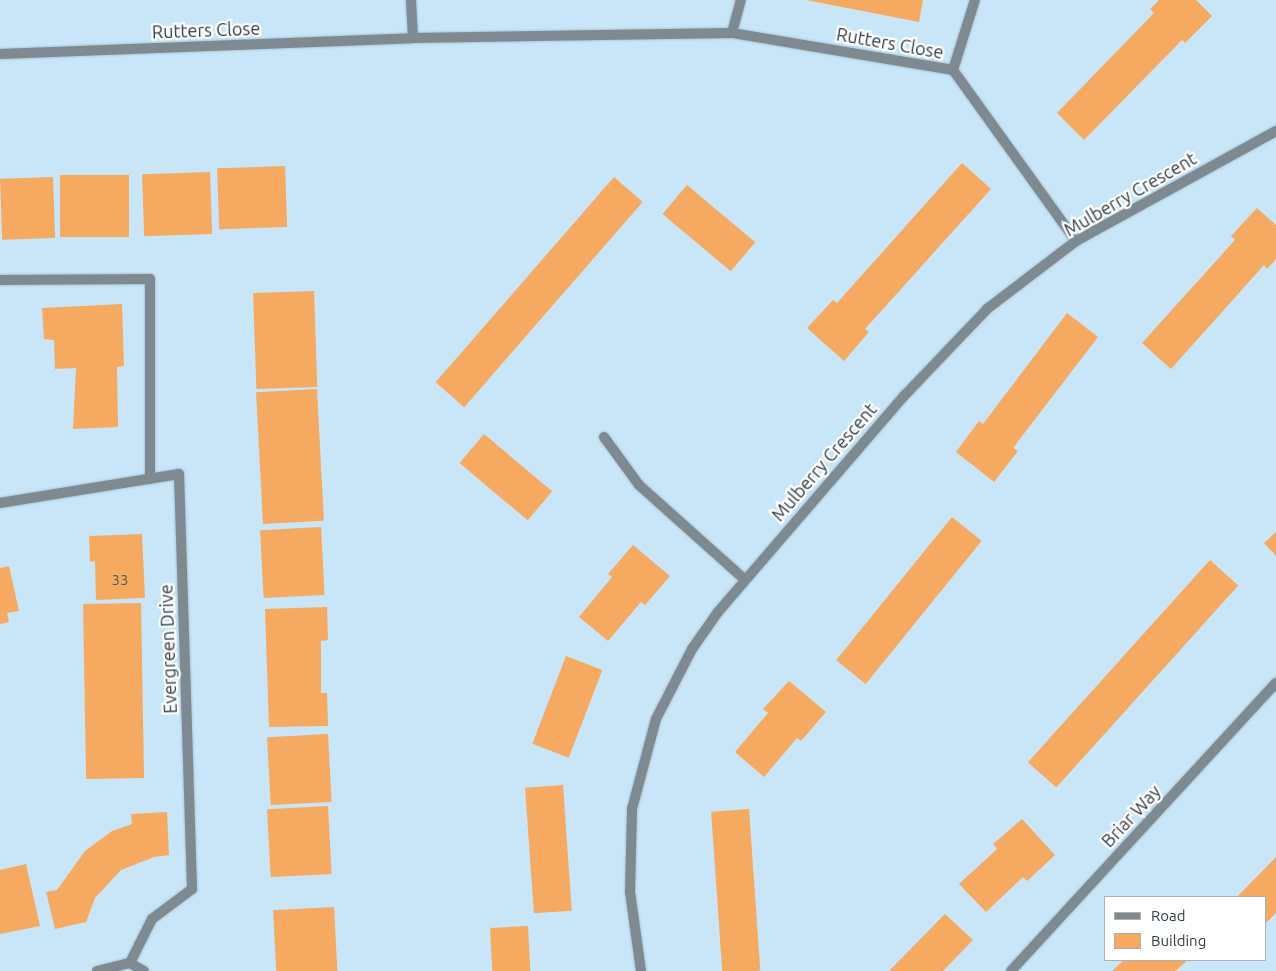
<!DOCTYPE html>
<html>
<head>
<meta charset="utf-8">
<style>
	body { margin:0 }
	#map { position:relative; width:1276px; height:971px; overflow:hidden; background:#c8e6f8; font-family:Ubuntu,sans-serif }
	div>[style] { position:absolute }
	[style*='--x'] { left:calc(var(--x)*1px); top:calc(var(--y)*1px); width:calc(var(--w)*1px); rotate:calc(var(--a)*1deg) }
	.building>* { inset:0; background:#f5a961; transform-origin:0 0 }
	.roads { filter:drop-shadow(0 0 1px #aac4d4) drop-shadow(0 0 1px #aac4d4) }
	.lane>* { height:10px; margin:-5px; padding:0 5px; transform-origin:5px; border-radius:5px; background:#7e8a92 }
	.street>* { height:10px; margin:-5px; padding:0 5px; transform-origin:5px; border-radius:5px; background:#7e8a92 }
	span { translate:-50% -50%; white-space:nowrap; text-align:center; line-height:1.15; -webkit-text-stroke:4.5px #fff; paint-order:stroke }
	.number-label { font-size:15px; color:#62584b }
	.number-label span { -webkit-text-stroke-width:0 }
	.street-label { font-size:18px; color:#313d44 }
	.legend { position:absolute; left:1104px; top:896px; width:162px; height:65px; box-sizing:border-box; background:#fff; border:1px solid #adb1b4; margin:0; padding:6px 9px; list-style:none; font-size:15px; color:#313d44 }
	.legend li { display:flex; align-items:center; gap:10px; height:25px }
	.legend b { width:25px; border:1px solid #adb1b4 }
</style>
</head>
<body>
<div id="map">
	<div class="building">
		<i style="clip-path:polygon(806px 0,923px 0,919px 22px)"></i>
		<i style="clip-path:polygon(1159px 0,1196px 0,1212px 16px,1185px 43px,1182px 40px,1084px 140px,1057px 113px,1154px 13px,1150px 9px)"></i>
		<i style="clip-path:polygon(962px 163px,991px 189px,865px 329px,869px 332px,844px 361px,807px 328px,833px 300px,837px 303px)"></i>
		<i style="left:285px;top:166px;width:61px;height:68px;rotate:88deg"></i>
		<i style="left:210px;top:172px;width:62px;height:68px;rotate:88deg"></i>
		<i style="left:60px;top:175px;width:69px;height:62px"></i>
		<i style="left:53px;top:177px;width:61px;height:53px;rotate:88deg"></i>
		<i style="left:614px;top:177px;width:38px;height:272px;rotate:41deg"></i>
		<i style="left:687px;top:185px;width:89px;height:38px;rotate:40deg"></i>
		<i style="clip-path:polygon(1257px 208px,1276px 225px,1276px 259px,1267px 269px,1264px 265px,1171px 369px,1142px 343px,1235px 240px,1231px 236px)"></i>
		<i style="left:314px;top:291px;width:96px;height:61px;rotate:88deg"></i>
		<i style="clip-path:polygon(122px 304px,124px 366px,117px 367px,118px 427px,73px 429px,76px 368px,55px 369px,54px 340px,44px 339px,42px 308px)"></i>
		<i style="clip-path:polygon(1067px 313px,1098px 337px,1013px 448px,1018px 451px,994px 482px,956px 452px,979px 421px,983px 424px)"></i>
		<i style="left:317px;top:389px;width:132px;height:61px;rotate:87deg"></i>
		<i style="left:484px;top:434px;width:89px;height:38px;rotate:40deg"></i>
		<i style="left:952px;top:517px;width:38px;height:184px;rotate:39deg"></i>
		<i style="left:321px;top:527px;width:68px;height:61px;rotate:87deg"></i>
		<i style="clip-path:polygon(1276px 532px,1276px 556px,1264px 543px)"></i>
		<i style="clip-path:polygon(142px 534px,145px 598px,96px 600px,95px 561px,90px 562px,89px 536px)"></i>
		<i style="clip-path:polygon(633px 545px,670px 576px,645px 605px,641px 602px,608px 641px,579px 617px,612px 577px,608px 574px)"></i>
		<i style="left:1210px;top:560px;width:38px;height:272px;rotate:42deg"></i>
		<i style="clip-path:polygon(9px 566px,19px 611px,7px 613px,9px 622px,0 624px,0 568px)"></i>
		<i style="left:141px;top:603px;width:175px;height:58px;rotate:89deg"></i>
		<i style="clip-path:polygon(327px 607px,328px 640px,321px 641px,321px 693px,327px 693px,328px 726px,269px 727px,265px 609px)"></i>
		<i style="left:566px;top:656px;width:39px;height:94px;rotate:21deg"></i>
		<i style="clip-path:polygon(789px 681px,826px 712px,801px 741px,797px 738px,764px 777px,735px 752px,768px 713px,763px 709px)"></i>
		<i style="left:328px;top:734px;width:68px;height:61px;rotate:87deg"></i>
		<i style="left:563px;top:785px;width:126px;height:38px;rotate:86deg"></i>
		<i style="left:328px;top:806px;width:68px;height:61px;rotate:87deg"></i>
		<i style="left:749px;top:809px;width:162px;height:38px;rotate:86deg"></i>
		<i style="clip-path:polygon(167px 812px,169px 855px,154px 857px,121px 870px,95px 898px,86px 922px,55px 929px,46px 892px,57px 890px,85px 851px,112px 831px,132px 824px,131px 814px)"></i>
		<i style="clip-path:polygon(1022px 819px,1055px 855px,1027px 881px,1023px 877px,986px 912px,959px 884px,997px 849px,993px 844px)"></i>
		<i style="clip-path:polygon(1276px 857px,1276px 913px,1265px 924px,1265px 897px,1237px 897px)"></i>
		<i style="clip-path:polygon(26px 864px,40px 926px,0 934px,0 870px)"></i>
		<i style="left:334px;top:907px;width:64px;height:61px;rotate:87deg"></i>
		<i style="clip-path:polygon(945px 914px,973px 940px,943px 971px,889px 971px)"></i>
		<i style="left:528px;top:926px;width:45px;height:38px;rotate:87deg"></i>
		<i style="clip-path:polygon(1124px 960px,1184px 960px,1186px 962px,1175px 971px,1112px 971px)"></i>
	</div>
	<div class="roads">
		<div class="lane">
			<i style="--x:953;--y:70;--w:73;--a:-72.6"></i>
			<i style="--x:0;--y:280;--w:150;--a:-0.4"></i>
		</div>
		<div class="street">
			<i style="--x:411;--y:0;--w:38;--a:87"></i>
			<i style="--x:732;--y:33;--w:34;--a:-75"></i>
			<i style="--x:0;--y:54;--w:413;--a:-2.2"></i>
			<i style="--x:413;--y:38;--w:319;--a:-0.9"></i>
			<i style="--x:732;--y:33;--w:224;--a:9.5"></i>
			<i style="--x:953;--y:70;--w:211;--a:54.3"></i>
			<i style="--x:604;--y:437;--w:59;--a:53.9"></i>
			<i style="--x:639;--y:485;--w:141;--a:41.8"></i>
			<i style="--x:150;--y:479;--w:200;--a:-90"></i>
			<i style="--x:0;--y:503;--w:181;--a:-9.2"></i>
			<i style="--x:179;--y:474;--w:415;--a:88.2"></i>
			<i style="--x:192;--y:889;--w:50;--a:143.1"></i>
			<i style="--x:152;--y:919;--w:49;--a:116.6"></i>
			<i style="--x:130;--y:963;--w:16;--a:30"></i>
			<i style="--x:97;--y:971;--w:34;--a:-14"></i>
			<i style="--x:641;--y:971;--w:80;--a:-97.9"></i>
			<i style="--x:630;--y:892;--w:83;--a:-88.6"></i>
			<i style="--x:632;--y:809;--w:93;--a:-75.1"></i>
			<i style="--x:656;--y:719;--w:79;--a:-62.8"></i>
			<i style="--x:692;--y:649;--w:45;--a:-54.9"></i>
			<i style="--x:718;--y:612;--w:285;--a:-49.3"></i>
			<i style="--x:904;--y:396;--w:120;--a:-46.3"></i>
			<i style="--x:987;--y:309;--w:112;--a:-37.4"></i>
			<i style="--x:1076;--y:241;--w:228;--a:-28.8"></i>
			<i style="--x:1011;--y:971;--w:391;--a:-47.4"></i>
		</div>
	</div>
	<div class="number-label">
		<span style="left:120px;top:580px">33</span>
	</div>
	<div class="street-label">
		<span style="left:206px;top:30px;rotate:-2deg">Rutters Close</span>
		<span style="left:890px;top:43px;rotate:10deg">Rutters Close</span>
		<span style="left:1130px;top:194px;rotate:-30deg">Mulberry Crescent</span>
		<span style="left:824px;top:462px;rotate:-49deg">Mulberry Crescent</span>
		<span style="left:168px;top:649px;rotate:-92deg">Evergreen Drive</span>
		<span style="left:1131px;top:816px;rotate:-47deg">Briar Way</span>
	</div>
	<ul class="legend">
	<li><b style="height:6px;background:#7e8a92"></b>Road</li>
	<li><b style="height:14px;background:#f5a961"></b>Building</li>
	</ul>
</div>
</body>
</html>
